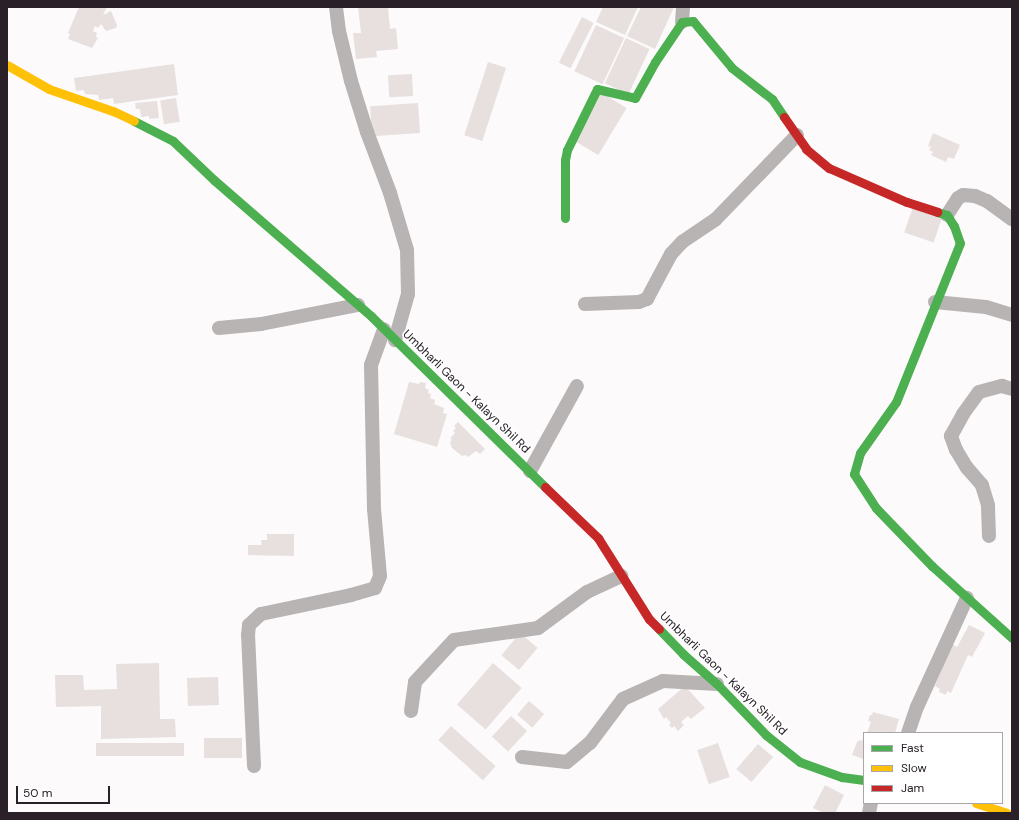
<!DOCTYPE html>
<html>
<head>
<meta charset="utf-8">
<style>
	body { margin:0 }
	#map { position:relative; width:1019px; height:820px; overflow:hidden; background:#fdfafc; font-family:"DM Sans",sans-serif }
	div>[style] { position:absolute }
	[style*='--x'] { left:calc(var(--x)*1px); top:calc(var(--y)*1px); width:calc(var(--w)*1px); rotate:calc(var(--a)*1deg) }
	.building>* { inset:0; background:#e7e0df; transform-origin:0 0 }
	.street>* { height:14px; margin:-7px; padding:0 7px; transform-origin:7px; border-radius:7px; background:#b8b4b3 }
	.fast>* { height:9px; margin:-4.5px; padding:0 4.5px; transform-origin:4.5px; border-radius:4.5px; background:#4caf50 }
	.slow>* { height:9px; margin:-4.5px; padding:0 4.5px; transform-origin:4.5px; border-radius:4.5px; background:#ffc107 }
	.jam>* { height:9px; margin:-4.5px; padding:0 4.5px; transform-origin:4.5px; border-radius:4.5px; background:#c62828 }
	span { translate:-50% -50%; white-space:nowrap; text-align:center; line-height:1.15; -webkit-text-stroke:3.5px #fff; paint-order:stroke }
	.street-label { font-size:12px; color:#292028 }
	.frame { position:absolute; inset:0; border:8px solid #292028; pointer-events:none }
	.legend { position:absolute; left:863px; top:732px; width:140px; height:72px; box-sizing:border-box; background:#fff; border:1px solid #a9a6a9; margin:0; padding:5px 7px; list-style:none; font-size:12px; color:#292028 }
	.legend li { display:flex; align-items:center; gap:8px; height:20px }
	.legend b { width:20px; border:1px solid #a9a6a9 }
	.scale { position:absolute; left:16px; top:786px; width:94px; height:18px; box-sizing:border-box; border:2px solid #292028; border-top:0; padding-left:5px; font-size:12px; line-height:14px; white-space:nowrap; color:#292028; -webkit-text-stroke:3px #fff; paint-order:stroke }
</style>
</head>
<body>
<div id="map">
	<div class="building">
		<i style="clip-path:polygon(79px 7px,107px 7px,103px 15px,111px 11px,117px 25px,116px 28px,106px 31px,101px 24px,98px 28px,95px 26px,93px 31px,97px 33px,96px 37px,98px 38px,92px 48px,68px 39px,70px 34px,68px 33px)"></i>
		<i style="clip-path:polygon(358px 7px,388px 7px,390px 29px,396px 28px,398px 49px,376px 51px,377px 57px,356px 59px,353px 33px,361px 33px)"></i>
		<i style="clip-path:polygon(603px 7px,638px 7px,625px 35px,596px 22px)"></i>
		<i style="clip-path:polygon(641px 7px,674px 7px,655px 49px,627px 36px)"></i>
		<i style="left:582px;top:17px;width:13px;height:51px;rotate:27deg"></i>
		<i style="left:596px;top:25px;width:31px;height:51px;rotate:25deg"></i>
		<i style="left:626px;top:38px;width:26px;height:50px;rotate:25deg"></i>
		<i style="left:488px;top:62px;width:19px;height:77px;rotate:18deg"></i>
		<i style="clip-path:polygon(174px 64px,178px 95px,114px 104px,113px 98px,99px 100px,98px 95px,85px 94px,84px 90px,76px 91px,74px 78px)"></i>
		<i style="left:412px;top:74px;width:22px;height:24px;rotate:87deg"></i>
		<i style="left:600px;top:92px;width:31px;height:55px;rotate:31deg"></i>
		<i style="left:176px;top:98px;width:24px;height:16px;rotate:81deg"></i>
		<i style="clip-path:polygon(157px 101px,159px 118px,149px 119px,149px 116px,141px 117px,140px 109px,136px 109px,135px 103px)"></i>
		<i style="left:418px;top:103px;width:30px;height:48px;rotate:86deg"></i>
		<i style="clip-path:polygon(933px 133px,960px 145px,954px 159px,948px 157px,946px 162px,931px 155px,933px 152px,929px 150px,931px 147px,928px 146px)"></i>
		<i style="left:913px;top:207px;width:31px;height:27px;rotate:19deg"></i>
		<i style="clip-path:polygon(409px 382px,419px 384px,420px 382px,426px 383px,425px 388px,429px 390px,428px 393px,431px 394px,430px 398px,435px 400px,434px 404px,444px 408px,443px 413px,447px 414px,437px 447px,394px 434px)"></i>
		<i style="clip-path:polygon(458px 422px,485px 449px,480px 454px,476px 451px,468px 457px,466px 455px,462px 456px,452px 448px,450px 442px,452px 440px,450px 438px,455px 433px,453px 431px,456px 428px,454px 426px)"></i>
		<i style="clip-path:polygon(267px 534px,294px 534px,294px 556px,248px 555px,248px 545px,262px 545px,261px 540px,267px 540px)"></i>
		<i style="clip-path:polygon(969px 625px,985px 633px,972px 657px,968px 655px,951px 693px,947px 691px,946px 695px,939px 692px,940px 689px,935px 686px,952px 644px,957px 647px)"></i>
		<i style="left:520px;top:633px;width:23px;height:29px;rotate:40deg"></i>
		<i style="clip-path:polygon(159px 663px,160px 719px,175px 719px,176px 737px,101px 739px,101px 706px,56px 707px,55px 675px,83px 675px,84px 690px,117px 689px,116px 664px)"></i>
		<i style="left:493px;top:663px;width:38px;height:55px;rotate:41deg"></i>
		<i style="left:218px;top:677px;width:28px;height:31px;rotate:88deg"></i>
		<i style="clip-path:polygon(685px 686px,705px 708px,691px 719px,688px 716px,681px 722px,684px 725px,678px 731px,674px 726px,672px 728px,669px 725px,671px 723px,666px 717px,664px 719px,658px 709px)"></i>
		<i style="left:529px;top:701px;width:20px;height:18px;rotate:41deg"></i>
		<i style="clip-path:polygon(873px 712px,899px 719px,895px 733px,867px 733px,871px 722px,868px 721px,870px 715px,872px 715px)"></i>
		<i style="left:511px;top:716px;width:22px;height:28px;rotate:43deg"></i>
		<i style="left:451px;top:726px;width:60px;height:19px;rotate:42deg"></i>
		<i style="clip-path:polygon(864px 735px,864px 759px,852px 755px,857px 742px,859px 740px,862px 741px)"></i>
		<i style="left:204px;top:738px;width:38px;height:20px"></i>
		<i style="left:184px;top:743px;width:13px;height:88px;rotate:90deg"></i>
		<i style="left:718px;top:743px;width:36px;height:22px;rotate:71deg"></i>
		<i style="left:758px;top:744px;width:20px;height:33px;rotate:41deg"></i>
		<i style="clip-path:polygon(825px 785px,844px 795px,835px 813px,824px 813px,813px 808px)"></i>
	</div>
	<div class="street">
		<i style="--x:336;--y:7;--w:24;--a:83"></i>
		<i style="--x:339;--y:31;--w:51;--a:76.5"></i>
		<i style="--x:351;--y:81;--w:53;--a:72.6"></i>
		<i style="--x:367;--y:132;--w:65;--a:69.3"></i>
		<i style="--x:390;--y:193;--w:59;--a:73.4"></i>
		<i style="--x:407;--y:250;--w:44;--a:88.7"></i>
		<i style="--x:408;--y:294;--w:48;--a:105.8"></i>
		<i style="--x:682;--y:22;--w:15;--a:-86"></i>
		<i style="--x:947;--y:215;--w:20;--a:-57"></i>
		<i style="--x:958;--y:198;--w:6;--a:-31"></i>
		<i style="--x:963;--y:195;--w:12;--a:5"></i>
		<i style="--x:975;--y:196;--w:13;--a:23"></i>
		<i style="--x:987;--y:201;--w:31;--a:36"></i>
		<i style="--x:935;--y:302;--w:51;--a:5.6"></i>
		<i style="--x:986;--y:307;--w:27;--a:17"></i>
		<i style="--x:585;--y:304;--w:54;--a:-2.1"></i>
		<i style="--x:639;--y:302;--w:9;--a:-21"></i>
		<i style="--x:647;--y:299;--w:51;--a:-61.9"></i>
		<i style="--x:671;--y:254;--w:16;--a:-47"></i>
		<i style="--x:682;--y:242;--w:40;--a:-34"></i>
		<i style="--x:715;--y:220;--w:118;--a:-46"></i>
		<i style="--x:219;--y:328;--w:42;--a:-5.4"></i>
		<i style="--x:261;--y:324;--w:99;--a:-11.1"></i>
		<i style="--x:530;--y:471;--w:97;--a:-61.1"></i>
		<i style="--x:989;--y:536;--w:31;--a:-92"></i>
		<i style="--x:988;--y:505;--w:21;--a:-107"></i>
		<i style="--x:982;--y:485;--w:23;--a:-131"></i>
		<i style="--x:967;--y:468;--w:21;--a:-121"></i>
		<i style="--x:956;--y:450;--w:15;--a:-110"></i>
		<i style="--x:951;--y:436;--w:25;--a:-61"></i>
		<i style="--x:963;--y:414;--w:27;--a:-54"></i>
		<i style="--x:979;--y:392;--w:24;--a:-15"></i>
		<i style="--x:1002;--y:386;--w:10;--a:17"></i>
		<i style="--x:411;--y:711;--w:29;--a:-82"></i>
		<i style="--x:415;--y:682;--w:57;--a:-47.1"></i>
		<i style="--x:454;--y:640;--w:85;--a:-8.1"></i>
		<i style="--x:538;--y:628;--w:61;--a:-36.3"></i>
		<i style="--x:587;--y:592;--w:38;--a:-25"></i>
		<i style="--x:908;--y:733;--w:28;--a:-71"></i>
		<i style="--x:917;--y:707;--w:120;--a:-65.4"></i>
		<i style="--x:522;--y:757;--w:45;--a:6.3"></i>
		<i style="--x:567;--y:762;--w:30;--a:-40"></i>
		<i style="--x:590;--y:743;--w:55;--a:-53.1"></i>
		<i style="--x:623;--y:699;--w:44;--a:-24.2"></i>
		<i style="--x:663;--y:681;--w:54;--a:3.2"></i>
		<i style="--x:254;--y:766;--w:131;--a:-92.6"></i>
		<i style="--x:248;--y:635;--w:10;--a:-84"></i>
		<i style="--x:249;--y:625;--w:16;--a:-43"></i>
		<i style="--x:261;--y:614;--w:92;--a:-11.9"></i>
		<i style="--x:351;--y:595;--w:25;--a:-16"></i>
		<i style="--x:375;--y:588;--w:13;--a:-67"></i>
		<i style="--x:380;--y:576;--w:67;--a:-95.1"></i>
		<i style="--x:374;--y:509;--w:144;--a:-91.2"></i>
		<i style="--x:371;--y:365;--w:38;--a:-70"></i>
		<i style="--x:869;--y:813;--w:10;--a:-79"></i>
	</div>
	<div class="fast">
		<i style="--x:134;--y:121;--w:44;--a:27.1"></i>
		<i style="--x:173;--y:141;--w:57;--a:43.6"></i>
		<i style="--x:214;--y:180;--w:208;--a:40.9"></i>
		<i style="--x:371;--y:316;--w:244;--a:44.5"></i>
		<i style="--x:937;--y:212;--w:10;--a:17"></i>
		<i style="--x:947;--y:215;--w:13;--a:58"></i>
		<i style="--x:954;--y:226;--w:18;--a:71"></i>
		<i style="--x:960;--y:243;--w:171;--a:111.9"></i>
		<i style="--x:896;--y:402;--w:62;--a:125.2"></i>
		<i style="--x:860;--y:453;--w:22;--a:106"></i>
		<i style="--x:854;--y:474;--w:40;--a:57.1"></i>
		<i style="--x:876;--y:508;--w:81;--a:46"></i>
		<i style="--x:932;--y:566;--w:108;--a:42"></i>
		<i style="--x:565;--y:218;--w:58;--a:-90"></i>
		<i style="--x:565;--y:160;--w:10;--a:-79"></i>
		<i style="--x:567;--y:150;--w:68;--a:-63.8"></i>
		<i style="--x:597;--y:89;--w:39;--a:13"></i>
		<i style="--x:635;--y:98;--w:41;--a:-60.9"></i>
		<i style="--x:655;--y:62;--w:48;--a:-56"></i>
		<i style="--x:682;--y:22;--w:11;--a:-5"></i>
		<i style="--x:693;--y:21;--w:61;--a:50.3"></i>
		<i style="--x:732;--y:68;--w:51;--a:37.8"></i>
		<i style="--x:772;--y:99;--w:22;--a:56"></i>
		<i style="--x:659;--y:629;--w:35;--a:46"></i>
		<i style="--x:683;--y:654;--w:45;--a:41.4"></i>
		<i style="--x:717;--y:684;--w:71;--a:46.1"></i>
		<i style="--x:766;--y:735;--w:43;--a:38.5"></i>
		<i style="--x:800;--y:762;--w:45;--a:19.7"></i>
		<i style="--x:842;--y:777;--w:22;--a:8"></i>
	</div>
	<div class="slow">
		<i style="--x:7;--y:65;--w:48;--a:29.7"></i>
		<i style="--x:49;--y:89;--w:68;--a:19"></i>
		<i style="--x:113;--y:111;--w:23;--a:25"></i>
		<i style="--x:976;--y:803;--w:32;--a:18"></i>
	</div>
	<div class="jam">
		<i style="--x:784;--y:117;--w:39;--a:55"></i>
		<i style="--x:806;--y:149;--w:30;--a:40"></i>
		<i style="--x:829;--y:168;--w:85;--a:23.6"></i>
		<i style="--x:907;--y:202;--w:32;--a:18"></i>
		<i style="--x:545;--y:487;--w:74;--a:43.9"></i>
		<i style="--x:598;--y:538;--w:96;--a:57.8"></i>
		<i style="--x:649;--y:619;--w:14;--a:45"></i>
	</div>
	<div class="street-label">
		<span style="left:466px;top:392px;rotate:44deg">Umbharli Gaon - Kalayn Shil Rd</span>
		<span style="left:723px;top:674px;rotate:44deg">Umbharli Gaon - Kalayn Shil Rd</span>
	</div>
	<div class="frame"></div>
	<ul class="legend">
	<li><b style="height:5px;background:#4caf50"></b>Fast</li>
	<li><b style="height:5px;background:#ffc107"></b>Slow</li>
	<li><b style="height:5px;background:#c62828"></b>Jam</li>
	</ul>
	<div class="scale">50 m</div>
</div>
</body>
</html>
